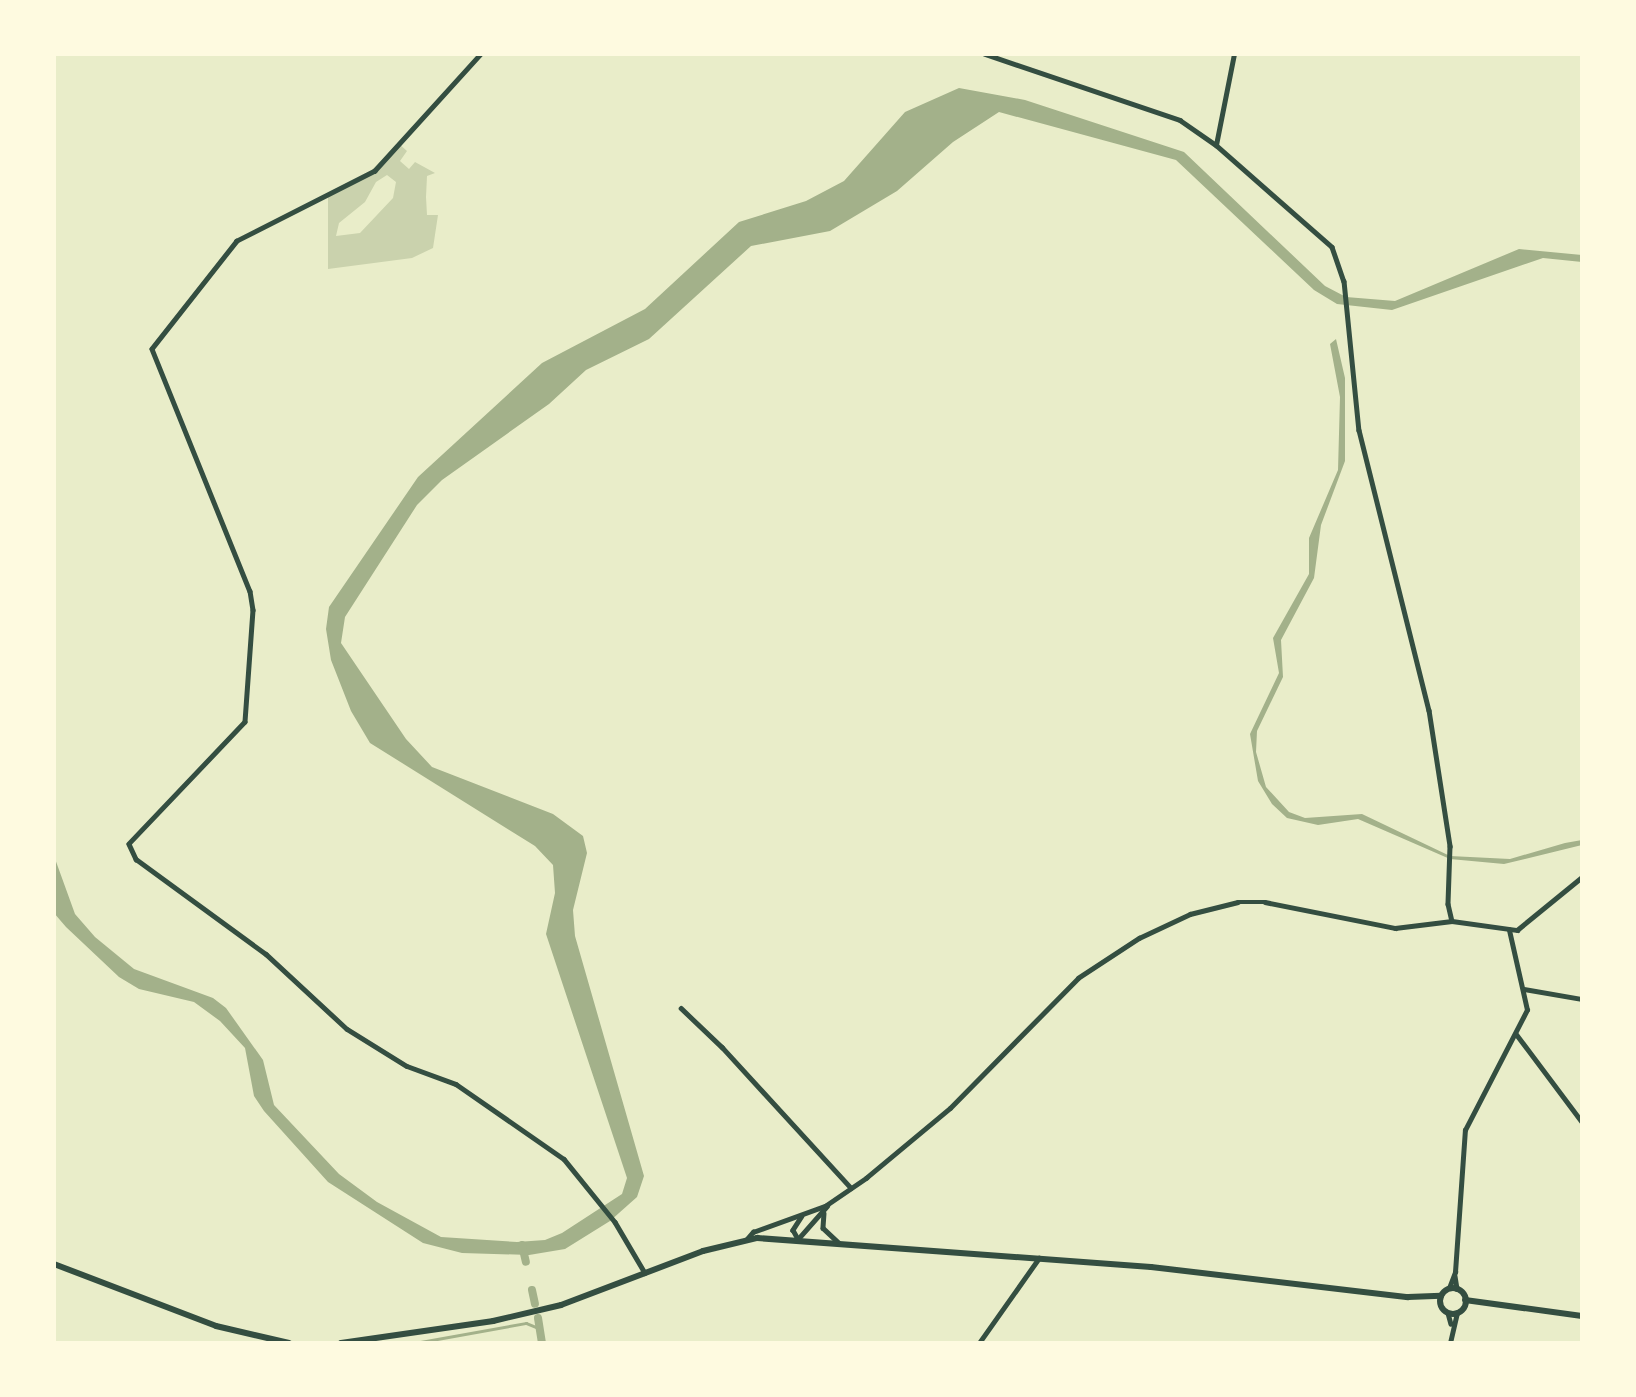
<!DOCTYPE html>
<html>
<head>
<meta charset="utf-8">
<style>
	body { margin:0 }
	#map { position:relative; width:1636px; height:1397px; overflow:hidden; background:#e9edc9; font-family:Poppins,sans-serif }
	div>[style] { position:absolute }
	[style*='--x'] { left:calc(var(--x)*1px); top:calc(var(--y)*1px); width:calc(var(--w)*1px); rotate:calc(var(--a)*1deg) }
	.green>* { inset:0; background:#cad2ad }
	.water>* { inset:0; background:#a3b18a }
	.stream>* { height:2.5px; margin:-1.25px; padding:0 1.25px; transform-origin:1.25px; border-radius:1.25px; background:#a3b18a }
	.canal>* { height:8px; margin:-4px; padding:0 4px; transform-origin:4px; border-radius:4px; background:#a3b18a }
	.minor>* { height:4.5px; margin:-2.25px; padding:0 2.25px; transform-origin:2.25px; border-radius:2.25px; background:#344e41 }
	.secondary>* { height:6px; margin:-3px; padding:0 3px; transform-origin:3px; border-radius:3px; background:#344e41 }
	.secondary>.ring { margin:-3px; padding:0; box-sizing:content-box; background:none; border:6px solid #344e41; border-radius:50% }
	span { translate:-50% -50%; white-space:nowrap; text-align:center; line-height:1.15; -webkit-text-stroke:7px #fefae0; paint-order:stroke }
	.frame { position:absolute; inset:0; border:56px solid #fefae0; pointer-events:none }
</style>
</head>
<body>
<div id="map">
	<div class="green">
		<i style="clip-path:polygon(evenodd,398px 143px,407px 151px,400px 161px,409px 169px,415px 162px,435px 173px,427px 176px,426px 197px,427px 215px,438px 215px,433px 248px,412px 258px,328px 269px,328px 195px,367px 175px,398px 143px,387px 175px,396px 182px,393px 198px,360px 233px,336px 236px,339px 223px,365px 202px,376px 182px,387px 175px)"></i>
	</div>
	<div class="water">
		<i style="clip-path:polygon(959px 88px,1025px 100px,1184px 152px,1325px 286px,1346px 297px,1395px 301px,1519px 249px,1582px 255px,1582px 262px,1543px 258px,1392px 310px,1337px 304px,1314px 290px,1176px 160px,999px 112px,953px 142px,897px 191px,830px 231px,751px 246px,649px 339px,586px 370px,549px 404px,442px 480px,417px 505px,345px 617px,341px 643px,406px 739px,432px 767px,553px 814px,583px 836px,587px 853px,573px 910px,575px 936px,644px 1176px,637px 1197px,610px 1221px,565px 1249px,529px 1255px,462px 1253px,423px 1243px,328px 1182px,264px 1111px,254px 1096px,245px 1048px,220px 1021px,194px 1002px,139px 989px,119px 977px,66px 927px,54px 913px,54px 856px,75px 914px,95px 937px,134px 969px,213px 998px,226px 1008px,263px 1060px,274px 1105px,339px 1174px,377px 1202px,441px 1237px,517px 1242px,545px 1240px,562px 1233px,622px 1194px,627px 1178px,546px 934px,555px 893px,553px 865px,535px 846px,370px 743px,351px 711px,331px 660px,326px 629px,329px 607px,418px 477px,542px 363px,645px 309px,739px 222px,806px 201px,844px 181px,905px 112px)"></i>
		<i style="clip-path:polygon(1336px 339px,1345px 378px,1345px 461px,1321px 525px,1314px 578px,1281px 640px,1283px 677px,1257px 731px,1256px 752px,1266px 787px,1289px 812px,1305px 818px,1362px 814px,1450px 856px,1510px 859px,1565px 843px,1582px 840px,1582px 845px,1504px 864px,1450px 859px,1358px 819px,1318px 825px,1287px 818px,1272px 804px,1258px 781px,1250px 734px,1279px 673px,1273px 638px,1309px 574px,1309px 538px,1338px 470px,1340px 397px,1330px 344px)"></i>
	</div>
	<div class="stream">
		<i style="--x:415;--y:1343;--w:113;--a:-10.2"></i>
		<i style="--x:526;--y:1323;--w:16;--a:22"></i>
	</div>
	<div class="canal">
		<i style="--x:522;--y:1245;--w:17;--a:77"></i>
		<i style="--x:532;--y:1290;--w:14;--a:78"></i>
		<i style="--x:538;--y:1318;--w:25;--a:81"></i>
	</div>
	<div class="minor">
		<i style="--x:481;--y:54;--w:158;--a:132.2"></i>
		<i style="--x:375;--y:171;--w:155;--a:153.1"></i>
		<i style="--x:237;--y:241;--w:137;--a:128.2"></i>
		<i style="--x:152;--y:349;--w:261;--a:68"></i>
		<i style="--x:250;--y:591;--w:19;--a:81"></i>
		<i style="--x:253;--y:610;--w:112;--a:94.1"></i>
		<i style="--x:245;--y:722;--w:168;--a:133.6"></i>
		<i style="--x:129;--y:844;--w:17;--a:65"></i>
		<i style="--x:136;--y:859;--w:161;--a:36.2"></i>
		<i style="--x:266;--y:954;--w:110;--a:42.8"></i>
		<i style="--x:347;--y:1029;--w:70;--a:31.7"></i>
		<i style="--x:407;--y:1066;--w:52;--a:20.2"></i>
		<i style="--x:456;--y:1084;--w:131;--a:34.8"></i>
		<i style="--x:564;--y:1159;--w:81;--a:51"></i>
		<i style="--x:615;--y:1222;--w:59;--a:59.5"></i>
		<i style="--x:985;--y:54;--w:206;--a:18.7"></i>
		<i style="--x:1180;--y:120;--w:44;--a:34.8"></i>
		<i style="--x:1216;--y:145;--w:154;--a:41.3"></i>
		<i style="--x:1332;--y:247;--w:36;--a:71"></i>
		<i style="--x:1344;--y:281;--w:150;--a:84.3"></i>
		<i style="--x:1359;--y:430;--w:289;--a:76"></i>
		<i style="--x:1429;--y:710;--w:138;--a:81.2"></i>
		<i style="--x:1450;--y:846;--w:58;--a:92"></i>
		<i style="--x:1448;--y:904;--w:17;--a:77"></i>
		<i style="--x:1216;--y:145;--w:93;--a:-78.8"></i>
		<i style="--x:1524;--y:989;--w:59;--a:9.8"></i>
		<i style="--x:681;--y:1008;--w:57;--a:43.6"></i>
		<i style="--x:722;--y:1047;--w:191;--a:47.5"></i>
		<i style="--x:1517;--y:1035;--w:109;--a:53.2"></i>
		<i style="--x:824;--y:1213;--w:15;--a:94"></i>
		<i style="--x:823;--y:1228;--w:21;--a:43"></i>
		<i style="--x:802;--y:1216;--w:17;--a:123"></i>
		<i style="--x:793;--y:1230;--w:10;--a:61"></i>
		<i style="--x:798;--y:1239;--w:44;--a:-48.7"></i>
		<i style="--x:746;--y:1240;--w:11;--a:-49"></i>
		<i style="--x:753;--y:1232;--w:77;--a:-19.9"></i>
		<i style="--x:825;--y:1206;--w:50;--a:-34.3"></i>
		<i style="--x:866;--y:1178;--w:109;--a:-39.8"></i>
		<i style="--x:950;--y:1108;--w:182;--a:-45.4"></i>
		<i style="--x:1078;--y:978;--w:73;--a:-33.3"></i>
		<i style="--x:1139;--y:938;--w:56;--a:-25.2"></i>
		<i style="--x:1190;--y:914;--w:49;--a:-14"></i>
		<i style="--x:1238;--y:902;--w:27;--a:0"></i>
		<i style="--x:1265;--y:902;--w:133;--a:11.3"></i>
		<i style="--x:1395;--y:928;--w:57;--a:-7"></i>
		<i style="--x:1452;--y:921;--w:66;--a:7.9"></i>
		<i style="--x:1517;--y:930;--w:84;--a:-39.2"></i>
		<i style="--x:1455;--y:1276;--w:13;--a:81"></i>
		<i style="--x:1449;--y:1288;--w:17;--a:-69"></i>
		<i style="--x:1455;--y:1272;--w:142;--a:-86"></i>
		<i style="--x:1465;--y:1130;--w:135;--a:-62.7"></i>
		<i style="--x:1527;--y:1010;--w:82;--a:-102.7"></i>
		<i style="--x:1448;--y:1313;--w:11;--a:75"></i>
		<i style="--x:979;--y:1343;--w:104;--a:-54.8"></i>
		<i style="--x:1450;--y:1343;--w:31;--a:-77"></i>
	</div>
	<div class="secondary">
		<i style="--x:54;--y:1264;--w:173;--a:20.9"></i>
		<i style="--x:216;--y:1326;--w:75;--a:13.1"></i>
		<i class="ring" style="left:1440px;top:1288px;width:20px;height:20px"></i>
		<i style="--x:1465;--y:1300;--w:118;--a:7.8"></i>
		<i style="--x:341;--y:1343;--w:154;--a:-8.2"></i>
		<i style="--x:493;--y:1321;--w:70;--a:-13.2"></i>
		<i style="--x:561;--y:1305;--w:152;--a:-20.8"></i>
		<i style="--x:703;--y:1251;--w:56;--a:-13.5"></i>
		<i style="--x:757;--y:1238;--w:395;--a:4.2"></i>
		<i style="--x:1151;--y:1267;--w:259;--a:6.7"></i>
		<i style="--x:1408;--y:1297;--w:33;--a:-2"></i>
	</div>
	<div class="frame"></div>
</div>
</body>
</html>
